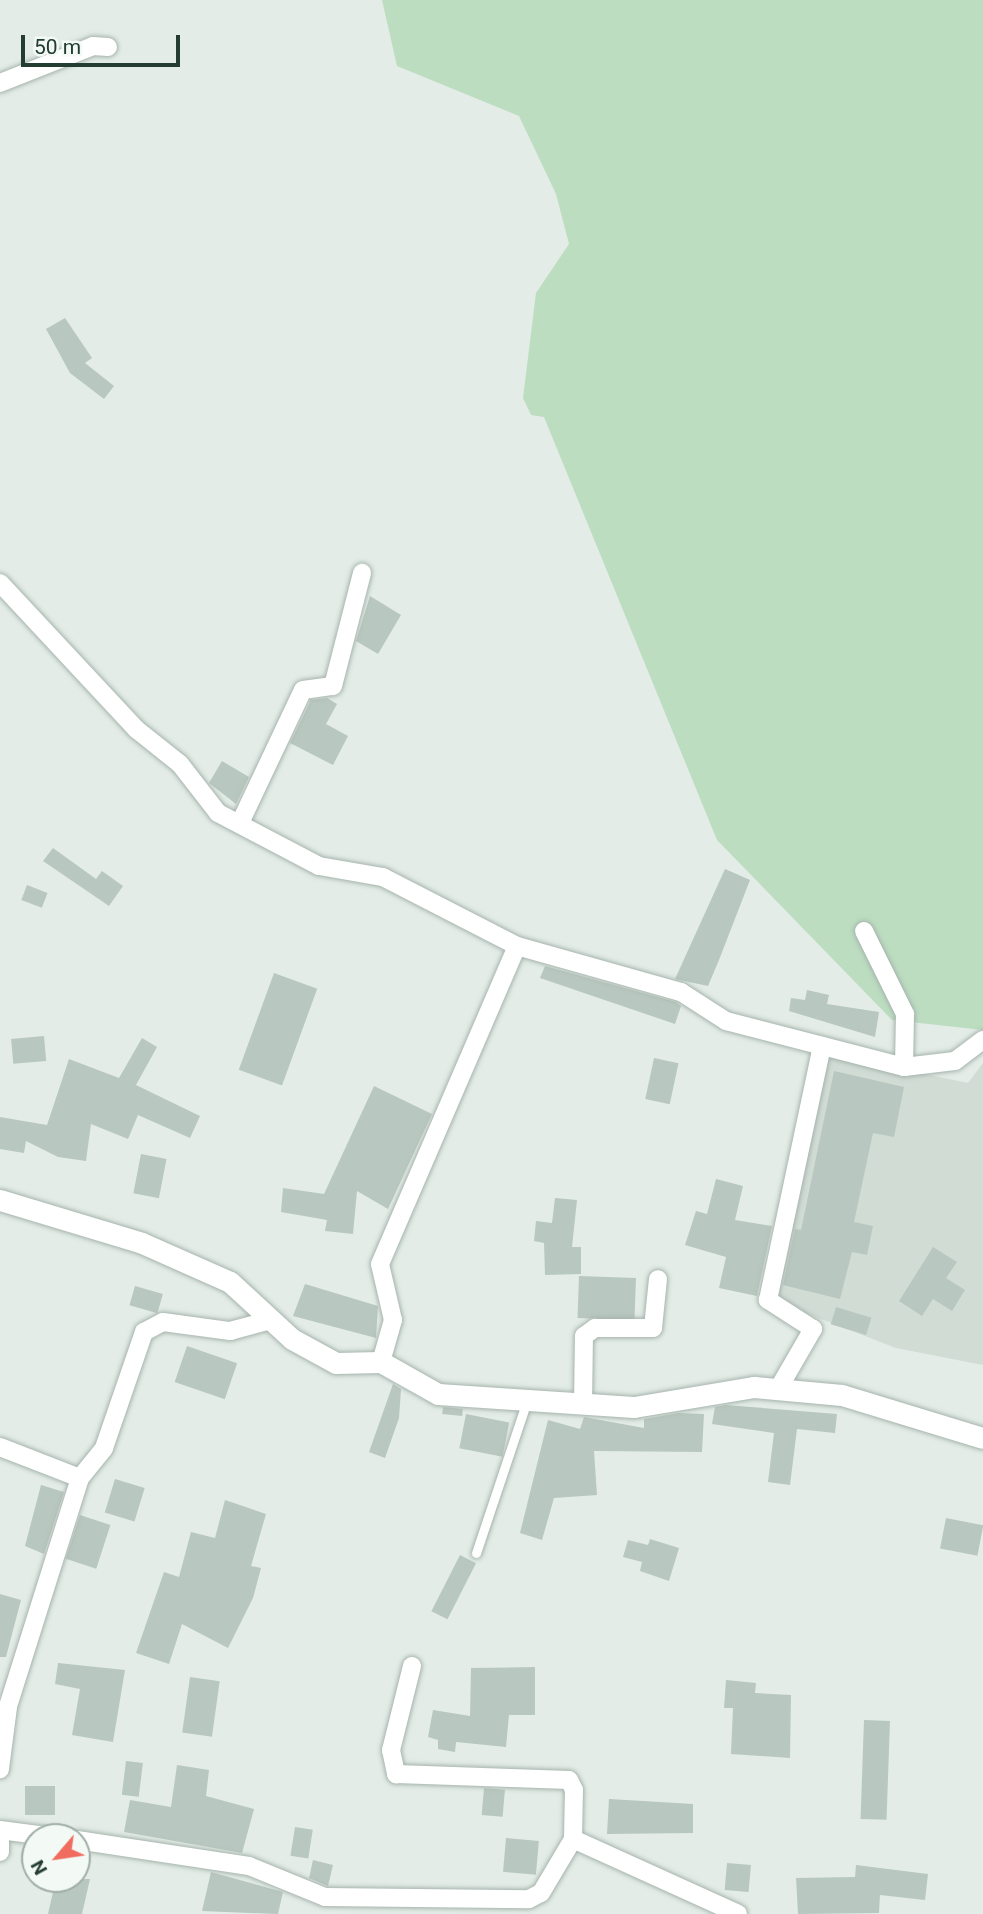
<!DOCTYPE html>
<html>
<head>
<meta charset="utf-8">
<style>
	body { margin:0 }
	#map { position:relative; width:983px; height:1914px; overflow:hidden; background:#e3ece7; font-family:Roboto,sans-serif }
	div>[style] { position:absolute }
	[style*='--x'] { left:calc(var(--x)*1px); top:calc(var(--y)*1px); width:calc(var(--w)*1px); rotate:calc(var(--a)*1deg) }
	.built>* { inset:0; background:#d1dcd5 }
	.green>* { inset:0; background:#bcddc0 }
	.building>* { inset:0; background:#b8c7bf; transform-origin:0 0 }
	.roads { filter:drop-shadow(0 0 2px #a6b4ad) drop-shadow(0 0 2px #a6b4ad) }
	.lane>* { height:9px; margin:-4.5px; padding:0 4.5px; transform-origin:4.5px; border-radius:4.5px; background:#fff }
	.street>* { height:18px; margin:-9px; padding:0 9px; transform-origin:9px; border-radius:9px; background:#fff }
	.secondary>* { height:21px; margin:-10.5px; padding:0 10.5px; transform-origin:10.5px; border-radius:10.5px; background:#fff }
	span { translate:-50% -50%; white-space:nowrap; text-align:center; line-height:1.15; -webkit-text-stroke:5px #f3f9f5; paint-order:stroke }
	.north { position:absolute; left:21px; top:1823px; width:70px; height:70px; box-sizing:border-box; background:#f3f9f5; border:2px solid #a0aea7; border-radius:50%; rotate:241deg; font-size:19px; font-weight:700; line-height:28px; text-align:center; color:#233d32 }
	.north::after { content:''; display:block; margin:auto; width:24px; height:32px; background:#ef6c5e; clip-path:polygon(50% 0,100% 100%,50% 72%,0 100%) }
	.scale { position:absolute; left:21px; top:35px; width:159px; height:32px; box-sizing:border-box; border:4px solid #233d32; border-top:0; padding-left:9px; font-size:21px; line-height:24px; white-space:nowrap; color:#233d32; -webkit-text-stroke:5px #f3f9f5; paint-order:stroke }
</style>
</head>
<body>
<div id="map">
	<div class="built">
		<i style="clip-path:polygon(823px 1053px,968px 1083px,983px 1063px,983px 1365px,896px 1348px,772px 1300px)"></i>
	</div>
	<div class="green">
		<i style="clip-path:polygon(382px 0,983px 0,983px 1030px,892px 1020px,717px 840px,544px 417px,531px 415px,523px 398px,536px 293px,569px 244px,556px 194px,519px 116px,397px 66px)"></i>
	</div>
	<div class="building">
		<i style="clip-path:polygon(65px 318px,92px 358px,85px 363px,114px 386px,104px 399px,70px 373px,46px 329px)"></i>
		<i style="clip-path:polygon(370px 596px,401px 615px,378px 654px,356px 641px)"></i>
		<i style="clip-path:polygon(327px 698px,337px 704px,326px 724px,348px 736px,333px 765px,290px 743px,311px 700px)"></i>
		<i style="clip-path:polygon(222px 761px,249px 777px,236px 804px,209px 783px)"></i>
		<i style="clip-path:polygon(53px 848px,96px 879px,102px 871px,123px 886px,109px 906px,43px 861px)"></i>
		<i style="clip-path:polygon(725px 869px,750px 880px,719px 960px,708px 986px,675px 979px)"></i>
		<i style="left:27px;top:885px;width:22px;height:16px;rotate:21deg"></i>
		<i style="clip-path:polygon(545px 966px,676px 1002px,681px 1006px,675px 1024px,540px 978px)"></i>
		<i style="left:274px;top:973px;width:46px;height:103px;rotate:20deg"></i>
		<i style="clip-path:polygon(807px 990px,829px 995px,827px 1004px,879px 1012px,875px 1037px,789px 1011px,791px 998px,805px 1000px)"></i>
		<i style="left:44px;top:1036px;width:25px;height:33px;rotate:85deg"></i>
		<i style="clip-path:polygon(142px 1038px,157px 1047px,136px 1085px,200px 1116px,190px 1138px,138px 1115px,128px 1139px,91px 1124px,86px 1161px,58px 1157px,26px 1141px,24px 1153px,0 1149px,0 1117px,47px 1125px,69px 1059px,119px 1078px)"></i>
		<i style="left:654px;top:1058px;width:25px;height:42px;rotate:12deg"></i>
		<i style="clip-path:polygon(834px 1071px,904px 1087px,894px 1137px,873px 1133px,854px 1222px,873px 1226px,867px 1255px,852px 1252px,840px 1299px,783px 1285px,795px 1229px,801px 1230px)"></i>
		<i style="clip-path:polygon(374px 1086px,432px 1114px,388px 1209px,357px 1191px,353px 1234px,325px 1231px,327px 1220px,281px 1212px,283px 1188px,324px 1194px)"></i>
		<i style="left:141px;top:1154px;width:26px;height:40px;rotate:11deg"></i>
		<i style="clip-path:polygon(716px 1179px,743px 1186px,735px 1220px,772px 1226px,757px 1296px,719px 1288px,726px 1257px,685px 1245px,696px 1211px,707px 1214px)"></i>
		<i style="clip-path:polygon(555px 1198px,577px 1200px,572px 1247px,581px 1247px,581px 1274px,545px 1275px,544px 1243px,534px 1241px,536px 1221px,552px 1223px)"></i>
		<i style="clip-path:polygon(933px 1247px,957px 1262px,946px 1278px,965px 1290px,952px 1311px,933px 1299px,922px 1316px,899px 1301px)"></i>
		<i style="left:579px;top:1276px;width:57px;height:42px;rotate:2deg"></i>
		<i style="clip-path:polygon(305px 1284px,378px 1306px,376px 1338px,293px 1316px)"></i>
		<i style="left:135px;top:1286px;width:29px;height:20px;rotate:16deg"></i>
		<i style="left:836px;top:1307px;width:37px;height:18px;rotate:17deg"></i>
		<i style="left:187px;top:1346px;width:53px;height:38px;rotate:19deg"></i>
		<i style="clip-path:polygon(393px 1384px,401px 1389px,399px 1418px,385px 1458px,369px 1452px)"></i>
		<i style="clip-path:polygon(726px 1405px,837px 1414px,835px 1433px,797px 1429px,790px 1485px,768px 1482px,774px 1433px,712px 1424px,715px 1407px)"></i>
		<i style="left:443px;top:1407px;width:20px;height:7px;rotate:6deg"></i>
		<i style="clip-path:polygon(679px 1413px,704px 1414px,702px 1452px,594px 1451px,597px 1495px,554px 1498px,542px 1540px,520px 1533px,548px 1420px,580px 1429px,584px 1417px,644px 1428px,644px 1419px)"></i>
		<i style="left:466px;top:1414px;width:44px;height:35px;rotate:11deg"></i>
		<i style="left:115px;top:1479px;width:31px;height:35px;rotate:17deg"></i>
		<i style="clip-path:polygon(41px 1485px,64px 1492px,44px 1554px,25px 1546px)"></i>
		<i style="clip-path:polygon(225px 1500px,266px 1514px,251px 1566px,261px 1568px,253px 1598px,228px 1648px,182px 1624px,169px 1664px,136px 1653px,164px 1572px,179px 1577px,191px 1532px,215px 1538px)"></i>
		<i style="left:80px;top:1515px;width:32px;height:46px;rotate:18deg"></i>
		<i style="left:946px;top:1518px;width:38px;height:31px;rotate:11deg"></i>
		<i style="clip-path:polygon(650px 1539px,679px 1548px,669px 1581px,640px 1571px,642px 1562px,623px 1557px,628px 1540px,648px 1545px)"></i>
		<i style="left:460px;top:1555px;width:18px;height:63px;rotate:27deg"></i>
		<i style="clip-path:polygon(0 1594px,21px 1600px,6px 1657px,0 1657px)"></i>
		<i style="clip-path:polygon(58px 1663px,125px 1670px,113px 1742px,72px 1735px,80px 1689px,55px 1684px)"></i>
		<i style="clip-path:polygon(535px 1667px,535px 1715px,509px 1715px,506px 1747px,456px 1742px,455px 1752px,438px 1749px,438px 1740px,428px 1737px,433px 1710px,470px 1716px,471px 1668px)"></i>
		<i style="left:190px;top:1677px;width:30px;height:56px;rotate:8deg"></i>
		<i style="clip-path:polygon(726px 1680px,756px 1683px,755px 1693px,791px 1695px,790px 1758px,731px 1754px,733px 1708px,724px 1708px)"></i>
		<i style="left:864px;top:1720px;width:26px;height:99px;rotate:2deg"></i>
		<i style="left:126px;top:1761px;width:17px;height:34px;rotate:7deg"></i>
		<i style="clip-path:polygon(177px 1765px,209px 1770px,206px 1796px,254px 1809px,242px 1853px,124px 1832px,130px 1800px,171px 1807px)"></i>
		<i style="left:25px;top:1786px;width:30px;height:29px"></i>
		<i style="left:484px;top:1788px;width:21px;height:27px;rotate:5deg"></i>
		<i style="clip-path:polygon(609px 1799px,693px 1804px,693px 1833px,607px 1834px)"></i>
		<i style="left:295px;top:1827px;width:18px;height:29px;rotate:9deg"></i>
		<i style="left:506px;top:1838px;width:33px;height:34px;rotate:5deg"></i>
		<i style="clip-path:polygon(313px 1860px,333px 1865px,328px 1886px,309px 1878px)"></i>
		<i style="left:727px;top:1863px;width:24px;height:27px;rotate:5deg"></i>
		<i style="clip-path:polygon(856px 1865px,928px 1874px,925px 1900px,880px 1895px,879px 1913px,798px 1914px,796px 1878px,855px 1877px)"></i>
		<i style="clip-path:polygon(211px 1872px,283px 1892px,278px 1914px,202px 1911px)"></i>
		<i style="clip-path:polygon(56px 1879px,90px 1879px,82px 1914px,48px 1914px)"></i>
	</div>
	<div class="roads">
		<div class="lane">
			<i style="--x:476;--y:1553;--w:160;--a:-71.5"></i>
		</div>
		<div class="street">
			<i style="--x:0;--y:83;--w:100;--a:-21.7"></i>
			<i style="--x:93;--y:46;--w:15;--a:4"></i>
			<i style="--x:0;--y:583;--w:200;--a:47"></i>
			<i style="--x:136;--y:729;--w:56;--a:38.5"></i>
			<i style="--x:180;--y:764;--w:62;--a:52.2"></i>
			<i style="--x:218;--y:813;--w:114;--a:27.7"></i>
			<i style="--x:319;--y:866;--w:65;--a:9.8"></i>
			<i style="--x:383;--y:877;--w:151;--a:27.2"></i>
			<i style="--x:240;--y:823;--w:147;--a:-64.7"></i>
			<i style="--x:303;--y:690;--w:30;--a:-8"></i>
			<i style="--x:333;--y:686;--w:117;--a:-75.6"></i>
			<i style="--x:864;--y:931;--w:93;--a:63.7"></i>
			<i style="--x:905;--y:1014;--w:53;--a:91.1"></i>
			<i style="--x:381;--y:1362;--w:44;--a:-74.1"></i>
			<i style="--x:393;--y:1320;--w:57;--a:-103.1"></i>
			<i style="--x:380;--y:1264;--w:346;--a:-66.7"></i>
			<i style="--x:517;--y:946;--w:170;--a:15.7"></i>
			<i style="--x:681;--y:992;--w:54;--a:32.8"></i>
			<i style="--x:726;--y:1021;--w:184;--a:14.5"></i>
			<i style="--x:904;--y:1067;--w:51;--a:-6.7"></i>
			<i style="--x:955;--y:1061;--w:35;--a:-37"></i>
			<i style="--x:777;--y:1391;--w:72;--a:-59.9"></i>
			<i style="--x:813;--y:1329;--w:54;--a:-147.2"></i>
			<i style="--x:768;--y:1300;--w:260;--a:-78"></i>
			<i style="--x:583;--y:1405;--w:69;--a:-89.2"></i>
			<i style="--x:584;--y:1336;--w:14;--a:-36"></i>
			<i style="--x:595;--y:1328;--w:58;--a:0"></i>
			<i style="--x:653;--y:1328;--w:49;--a:-84.2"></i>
			<i style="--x:0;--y:1447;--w:86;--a:21.2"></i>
			<i style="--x:80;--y:1478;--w:240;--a:107.5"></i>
			<i style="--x:8;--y:1707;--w:63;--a:97.4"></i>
			<i style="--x:80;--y:1478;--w:38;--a:-51"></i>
			<i style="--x:104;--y:1448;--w:123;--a:-71"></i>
			<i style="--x:144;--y:1332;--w:21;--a:-28"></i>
			<i style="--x:163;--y:1322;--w:68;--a:7.7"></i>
			<i style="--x:230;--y:1331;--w:39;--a:-15"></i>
			<i style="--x:412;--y:1666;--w:87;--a:104"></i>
			<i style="--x:391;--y:1750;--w:25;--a:78"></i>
			<i style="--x:396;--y:1774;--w:173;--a:2"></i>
			<i style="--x:569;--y:1780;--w:11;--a:63"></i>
			<i style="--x:574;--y:1790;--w:49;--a:91.2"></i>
			<i style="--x:0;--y:1830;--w:54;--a:7.4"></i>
			<i style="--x:0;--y:1832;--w:20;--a:90"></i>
			<i style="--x:77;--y:1840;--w:174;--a:8.6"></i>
			<i style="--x:249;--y:1866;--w:82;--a:22.2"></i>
			<i style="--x:325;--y:1897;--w:204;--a:0.6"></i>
			<i style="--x:529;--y:1899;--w:13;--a:-27"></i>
			<i style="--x:541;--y:1893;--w:63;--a:-59.3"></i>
			<i style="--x:573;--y:1839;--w:181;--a:24.4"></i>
		</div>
		<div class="secondary">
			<i style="--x:0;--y:1200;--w:148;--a:16.8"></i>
			<i style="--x:142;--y:1243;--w:96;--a:23.9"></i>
			<i style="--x:230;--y:1282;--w:84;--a:42.6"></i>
			<i style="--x:292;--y:1339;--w:50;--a:28.6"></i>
			<i style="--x:336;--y:1363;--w:45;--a:-1.3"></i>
			<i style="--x:381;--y:1362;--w:65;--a:29.3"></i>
			<i style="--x:438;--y:1394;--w:196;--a:3.8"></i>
			<i style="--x:634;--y:1407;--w:122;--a:-9.5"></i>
			<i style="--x:754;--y:1387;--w:88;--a:5.2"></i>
			<i style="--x:842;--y:1395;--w:147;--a:17"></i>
		</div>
	</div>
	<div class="north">N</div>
	<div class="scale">50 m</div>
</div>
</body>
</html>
